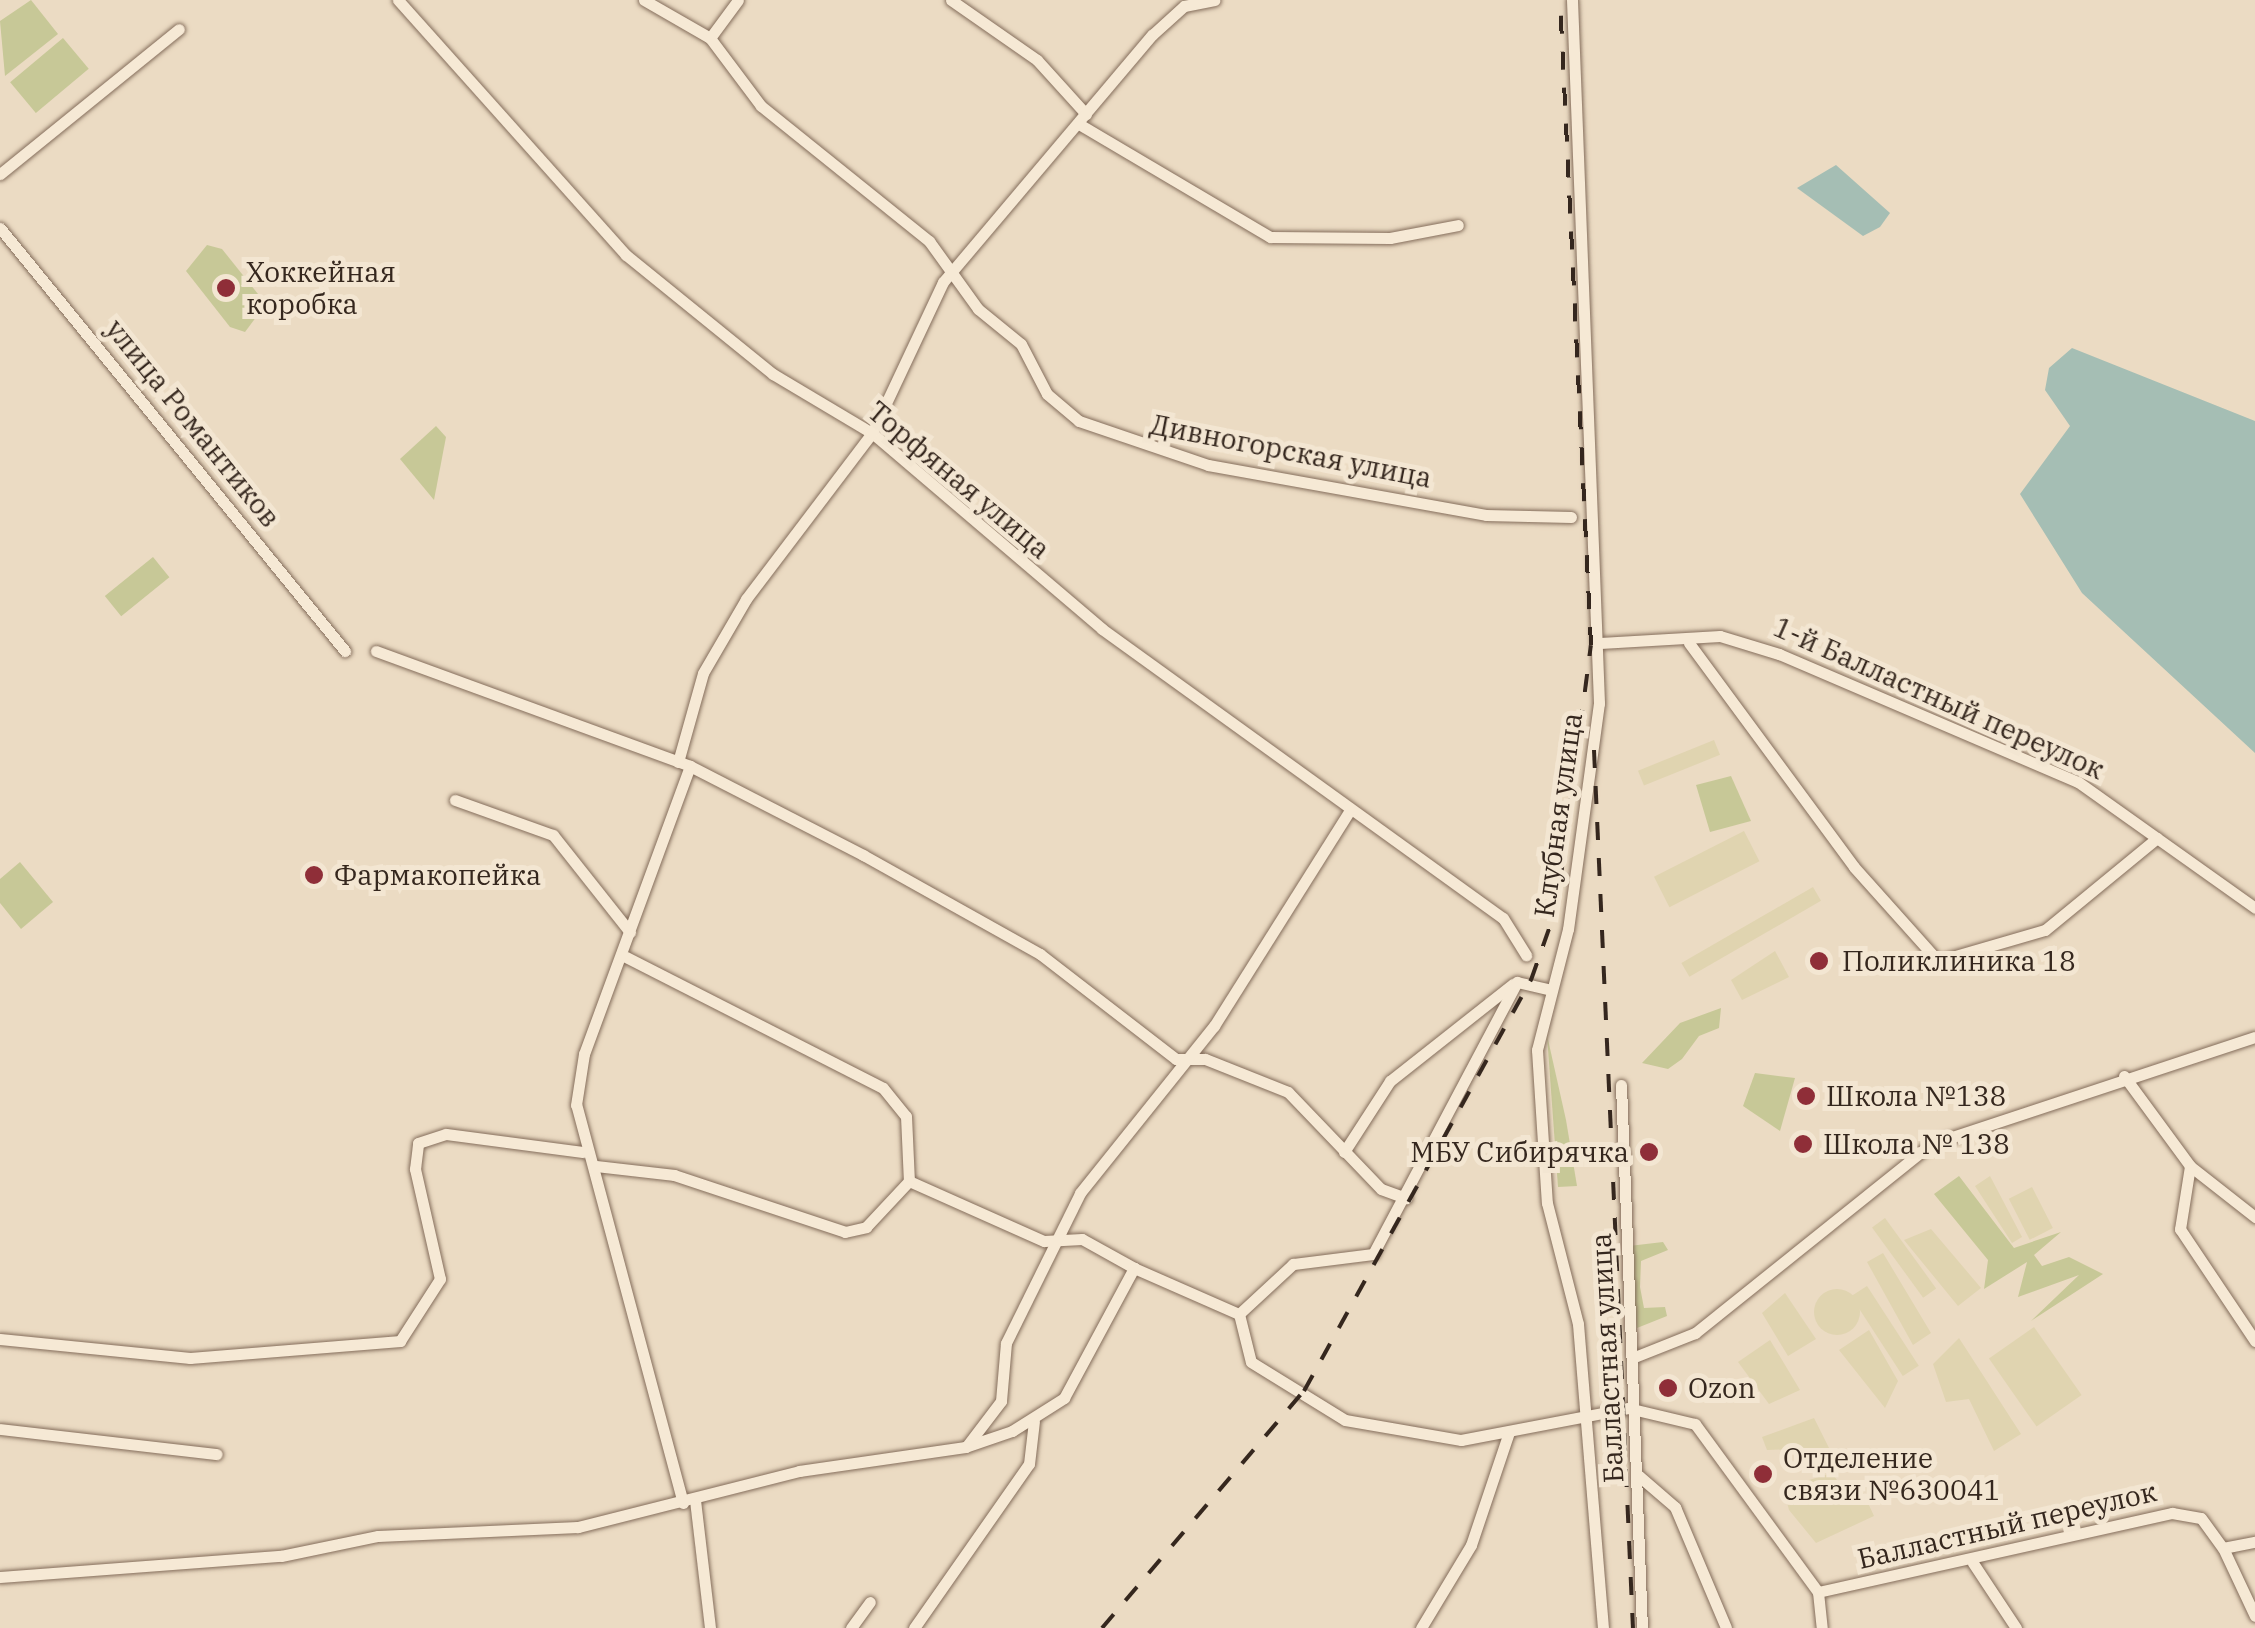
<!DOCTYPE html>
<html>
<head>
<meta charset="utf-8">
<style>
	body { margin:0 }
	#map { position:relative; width:2255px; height:1628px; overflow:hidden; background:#ebdbc3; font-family:"IBM Plex Serif",serif }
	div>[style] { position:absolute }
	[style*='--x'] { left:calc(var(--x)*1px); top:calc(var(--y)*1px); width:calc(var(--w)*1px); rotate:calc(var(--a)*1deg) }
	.farmland>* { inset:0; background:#e0d4b0; transform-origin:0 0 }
	.round { border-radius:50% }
	.green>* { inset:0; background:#c7c897; transform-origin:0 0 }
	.water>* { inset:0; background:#a5beb4 }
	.roads { filter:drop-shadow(0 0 2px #846d5b) drop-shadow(0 0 2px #846d5b) }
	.minor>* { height:11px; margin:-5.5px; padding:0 5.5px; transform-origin:5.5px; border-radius:5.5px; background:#f6e9d5 }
	.rail>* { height:4px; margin-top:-2px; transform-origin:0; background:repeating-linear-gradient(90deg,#35271e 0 18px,transparent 0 36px) }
	.dots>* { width:28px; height:28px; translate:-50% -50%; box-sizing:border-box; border:5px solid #f3e6d2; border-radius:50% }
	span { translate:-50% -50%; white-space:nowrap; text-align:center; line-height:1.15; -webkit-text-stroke:10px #f3e6d2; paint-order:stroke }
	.poi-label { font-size:28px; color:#35271e }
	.left { translate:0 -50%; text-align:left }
	.right { translate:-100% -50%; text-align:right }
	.street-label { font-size:28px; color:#35271e }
</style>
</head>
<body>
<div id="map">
	<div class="farmland">
		<i style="left:1714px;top:740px;width:16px;height:82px;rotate:68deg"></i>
		<i style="left:1744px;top:831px;width:34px;height:101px;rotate:63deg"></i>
		<i style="left:1813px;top:887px;width:16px;height:152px;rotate:60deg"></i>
		<i style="clip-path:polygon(1775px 951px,1789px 977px,1742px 1000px,1731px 980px)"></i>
		<i style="clip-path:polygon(1990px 1176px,2022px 1237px,2012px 1243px,1975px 1186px)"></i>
		<i style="left:2032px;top:1187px;width:46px;height:26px;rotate:63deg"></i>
		<i style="left:1885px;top:1218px;width:87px;height:16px;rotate:54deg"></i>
		<i style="clip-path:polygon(1931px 1229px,1981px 1288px,1958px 1306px,1904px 1240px)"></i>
		<i style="clip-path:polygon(1883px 1253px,1931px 1333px,1913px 1345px,1867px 1262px)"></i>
		<i style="left:1867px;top:1286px;width:95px;height:19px;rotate:57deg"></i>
		<i class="round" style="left:1814px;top:1289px;width:46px;height:46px"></i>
		<i style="clip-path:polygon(1785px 1293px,1816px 1339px,1788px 1356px,1762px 1313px)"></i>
		<i style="left:2034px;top:1327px;width:83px;height:55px;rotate:55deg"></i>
		<i style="clip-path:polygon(1869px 1330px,1898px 1381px,1885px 1408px,1839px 1350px)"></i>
		<i style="clip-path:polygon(1959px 1338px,2021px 1434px,1994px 1451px,1969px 1399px,1946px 1402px,1933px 1364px)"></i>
		<i style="clip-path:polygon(1770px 1340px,1800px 1390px,1769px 1404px,1738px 1362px)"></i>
		<i style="clip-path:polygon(1814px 1418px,1829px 1448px,1767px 1450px,1762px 1437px)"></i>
		<i style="clip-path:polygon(1832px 1473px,1849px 1497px,1862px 1490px,1874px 1516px,1816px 1543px,1789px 1510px,1783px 1488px)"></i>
	</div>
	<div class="green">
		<i style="clip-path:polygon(31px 0,58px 34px,5px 76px,0 21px)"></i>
		<i style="left:63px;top:38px;width:40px;height:69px;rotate:50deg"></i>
		<i style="clip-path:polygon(207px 245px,222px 249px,266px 304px,245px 332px,230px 327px,186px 271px)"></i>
		<i style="clip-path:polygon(436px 426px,446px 437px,434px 500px,400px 459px)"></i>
		<i style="left:153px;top:557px;width:26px;height:62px;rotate:51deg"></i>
		<i style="clip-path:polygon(1731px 776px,1751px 821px,1710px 832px,1696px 785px)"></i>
		<i style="clip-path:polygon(20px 862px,53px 902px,21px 929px,0 903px,0 879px)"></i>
		<i style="clip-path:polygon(1721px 1008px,1719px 1028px,1699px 1036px,1682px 1059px,1668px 1069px,1642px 1063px,1680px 1023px)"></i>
		<i style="clip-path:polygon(1547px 1035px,1566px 1120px,1577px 1186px,1558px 1187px)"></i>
		<i style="clip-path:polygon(1755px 1073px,1795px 1078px,1780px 1131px,1743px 1106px)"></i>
		<i style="clip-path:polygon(1959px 1176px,2014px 1248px,2061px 1232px,2034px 1255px,2042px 1266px,2069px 1257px,2103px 1274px,2031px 1321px,2079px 1275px,2018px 1297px,2027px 1262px,1984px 1289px,1988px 1260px,1934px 1194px)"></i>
		<i style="clip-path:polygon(1663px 1242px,1668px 1250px,1641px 1261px,1640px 1287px,1644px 1308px,1665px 1307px,1667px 1316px,1637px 1328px,1629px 1246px)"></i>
	</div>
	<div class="water">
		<i style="clip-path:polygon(1836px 165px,1890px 213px,1880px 227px,1863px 236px,1797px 188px)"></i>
		<i style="clip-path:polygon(2072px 348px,2255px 421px,2255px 753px,2082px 593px,2020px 494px,2070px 426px,2045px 390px,2049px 368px)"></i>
	</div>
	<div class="roads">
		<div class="minor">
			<i style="--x:398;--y:0;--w:342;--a:48.2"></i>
			<i style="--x:626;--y:255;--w:189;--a:39"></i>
			<i style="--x:773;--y:374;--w:115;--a:30.8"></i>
			<i style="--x:872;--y:433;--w:302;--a:40.4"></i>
			<i style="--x:1102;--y:629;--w:494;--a:35.8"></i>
			<i style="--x:1503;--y:918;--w:44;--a:58.1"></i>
			<i style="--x:644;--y:0;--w:76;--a:29.9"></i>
			<i style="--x:710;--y:38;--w:85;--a:53.1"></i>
			<i style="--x:761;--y:106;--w:216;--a:38.8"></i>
			<i style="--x:929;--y:241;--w:84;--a:54.2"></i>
			<i style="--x:978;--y:309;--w:55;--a:39.1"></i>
			<i style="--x:1021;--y:344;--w:56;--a:62.5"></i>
			<i style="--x:1047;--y:394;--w:42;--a:40.2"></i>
			<i style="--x:1079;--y:421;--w:136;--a:18.8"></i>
			<i style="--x:1208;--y:465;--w:282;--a:10.2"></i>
			<i style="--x:1486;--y:515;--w:85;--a:1.3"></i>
			<i style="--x:951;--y:0;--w:105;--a:34.9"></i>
			<i style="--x:1037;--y:60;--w:73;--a:47.8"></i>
			<i style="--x:1572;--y:0;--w:704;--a:87.8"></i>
			<i style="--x:1599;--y:703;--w:228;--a:97.8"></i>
			<i style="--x:1568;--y:929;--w:125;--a:104.4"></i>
			<i style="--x:1537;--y:1050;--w:153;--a:86.3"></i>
			<i style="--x:1547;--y:1203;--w:125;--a:75.6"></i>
			<i style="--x:1578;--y:1324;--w:305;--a:85.3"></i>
			<i style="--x:710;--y:38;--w:47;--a:-53.6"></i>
			<i style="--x:1079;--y:124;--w:222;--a:30.6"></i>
			<i style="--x:1270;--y:237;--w:120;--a:0.5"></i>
			<i style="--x:1390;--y:238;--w:69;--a:-10.8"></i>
			<i style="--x:0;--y:174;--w:230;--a:-39"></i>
			<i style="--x:0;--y:228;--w:546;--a:50.8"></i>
			<i style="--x:1600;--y:643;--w:120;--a:-3.3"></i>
			<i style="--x:1720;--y:636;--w:62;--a:17"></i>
			<i style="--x:1779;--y:654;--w:325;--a:23.2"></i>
			<i style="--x:2078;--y:782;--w:217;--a:35.4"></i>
			<i style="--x:1689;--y:643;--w:278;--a:53.6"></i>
			<i style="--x:1854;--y:867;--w:126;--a:48.2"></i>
			<i style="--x:1938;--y:961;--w:111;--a:-16.2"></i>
			<i style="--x:2045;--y:930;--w:145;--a:-39.4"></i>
			<i style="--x:376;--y:651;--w:334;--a:20.1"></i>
			<i style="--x:690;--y:766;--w:195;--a:27.2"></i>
			<i style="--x:863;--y:855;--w:203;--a:29.2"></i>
			<i style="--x:1040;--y:954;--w:172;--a:37.7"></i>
			<i style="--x:1176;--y:1059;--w:29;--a:0"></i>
			<i style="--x:1205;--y:1059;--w:89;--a:21.7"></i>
			<i style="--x:1288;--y:1092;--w:134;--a:46.2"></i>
			<i style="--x:1381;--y:1189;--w:27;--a:20"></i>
			<i style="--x:678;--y:762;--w:92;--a:-74.3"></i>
			<i style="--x:703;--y:673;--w:86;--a:-59.8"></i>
			<i style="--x:746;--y:599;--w:208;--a:-52.8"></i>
			<i style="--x:872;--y:433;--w:167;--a:-64.8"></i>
			<i style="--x:943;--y:282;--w:324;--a:-49.8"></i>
			<i style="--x:1152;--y:35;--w:43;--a:-42.2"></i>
			<i style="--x:1184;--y:6;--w:31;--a:-11"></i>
			<i style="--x:455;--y:800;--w:104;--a:19.7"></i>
			<i style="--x:553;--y:835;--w:124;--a:51.6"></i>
			<i style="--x:626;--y:957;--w:288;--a:27"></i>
			<i style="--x:883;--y:1088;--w:36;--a:51"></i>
			<i style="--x:906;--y:1116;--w:65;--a:87.4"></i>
			<i style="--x:909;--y:1181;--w:148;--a:24"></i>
			<i style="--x:1044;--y:1241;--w:38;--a:-3"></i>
			<i style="--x:1082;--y:1239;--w:60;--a:29.1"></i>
			<i style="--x:2124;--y:1076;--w:112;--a:53.7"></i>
			<i style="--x:2190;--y:1166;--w:83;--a:38.1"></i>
			<i style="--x:1621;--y:1085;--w:543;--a:87.79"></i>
			<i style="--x:1344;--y:1152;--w:85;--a:-57.1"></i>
			<i style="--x:1390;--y:1081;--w:157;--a:-38.3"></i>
			<i style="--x:596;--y:1166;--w:79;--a:6.6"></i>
			<i style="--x:674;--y:1175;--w:180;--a:18.4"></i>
			<i style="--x:845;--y:1232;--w:22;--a:-13"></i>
			<i style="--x:866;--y:1227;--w:63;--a:-46.9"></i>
			<i style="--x:2190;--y:1166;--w:64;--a:99"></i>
			<i style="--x:2180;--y:1229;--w:135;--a:56.2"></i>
			<i style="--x:1239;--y:1314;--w:49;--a:76"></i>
			<i style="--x:1251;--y:1362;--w:110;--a:31.7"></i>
			<i style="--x:1345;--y:1420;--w:118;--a:9.8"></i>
			<i style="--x:1461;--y:1440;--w:170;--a:-10.8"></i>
			<i style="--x:1628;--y:1408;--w:69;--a:13.4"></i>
			<i style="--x:1695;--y:1424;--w:208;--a:53.8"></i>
			<i style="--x:1818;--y:1592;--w:363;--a:-12.6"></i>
			<i style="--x:2172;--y:1513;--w:29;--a:10"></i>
			<i style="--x:2201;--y:1518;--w:37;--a:54"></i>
			<i style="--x:2223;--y:1548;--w:33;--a:-11"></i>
			<i style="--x:0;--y:1339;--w:191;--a:5.7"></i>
			<i style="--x:190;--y:1358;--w:211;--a:-4.6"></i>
			<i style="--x:400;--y:1341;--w:74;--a:-57.2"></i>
			<i style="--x:440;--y:1279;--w:113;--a:-102.8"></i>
			<i style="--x:415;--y:1169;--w:26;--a:-83"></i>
			<i style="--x:418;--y:1143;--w:29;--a:-18"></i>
			<i style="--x:446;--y:1134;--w:138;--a:7.5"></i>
			<i style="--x:1632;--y:1358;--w:68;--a:-21.6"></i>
			<i style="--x:1695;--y:1333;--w:302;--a:-38.7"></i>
			<i style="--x:1931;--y:1144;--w:341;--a:-18.3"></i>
			<i style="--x:0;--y:1429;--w:218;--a:6.6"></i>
			<i style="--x:966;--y:1447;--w:58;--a:-52.7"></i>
			<i style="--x:1001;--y:1401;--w:58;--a:-85.1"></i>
			<i style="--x:1006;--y:1343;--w:167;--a:-63.7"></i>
			<i style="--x:1080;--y:1193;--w:214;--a:-51.3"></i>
			<i style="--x:1214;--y:1026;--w:252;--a:-57.8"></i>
			<i style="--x:1639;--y:1476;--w:48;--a:40.7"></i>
			<i style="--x:1675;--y:1507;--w:131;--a:67.1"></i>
			<i style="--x:695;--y:1500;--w:129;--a:83.3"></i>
			<i style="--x:683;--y:1503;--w:412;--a:-105"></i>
			<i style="--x:576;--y:1105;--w:52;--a:-81.1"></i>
			<i style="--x:584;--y:1054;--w:307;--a:-69.8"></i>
			<i style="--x:2223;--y:1548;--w:75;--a:64.8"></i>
			<i style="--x:1973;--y:1563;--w:78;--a:56.5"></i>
			<i style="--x:0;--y:1577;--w:282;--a:-4.3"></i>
			<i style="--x:281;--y:1556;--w:99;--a:-11.7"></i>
			<i style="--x:378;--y:1536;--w:200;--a:-2.6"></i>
			<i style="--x:578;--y:1527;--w:228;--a:-14.2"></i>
			<i style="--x:799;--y:1471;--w:168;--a:-8.2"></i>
			<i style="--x:965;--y:1447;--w:50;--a:-18.8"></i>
			<i style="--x:1012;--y:1431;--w:62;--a:-32.4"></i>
			<i style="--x:1064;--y:1398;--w:148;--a:-61.7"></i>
			<i style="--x:1134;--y:1268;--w:115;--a:23.7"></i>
			<i style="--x:1239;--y:1314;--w:74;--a:-42.8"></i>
			<i style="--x:1293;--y:1264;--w:81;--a:-7.1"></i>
			<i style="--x:1373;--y:1254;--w:308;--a:-62.1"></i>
			<i style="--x:1517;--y:982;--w:35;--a:13"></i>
			<i style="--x:1818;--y:1592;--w:36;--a:84"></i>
			<i style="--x:851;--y:1628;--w:32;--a:-54"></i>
			<i style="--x:914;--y:1628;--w:200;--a:-55"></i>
			<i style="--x:1029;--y:1464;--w:43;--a:-83.4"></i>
			<i style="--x:1421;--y:1628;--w:97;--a:-58.9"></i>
			<i style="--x:1471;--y:1545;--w:119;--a:-71.4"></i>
		</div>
	</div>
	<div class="rail">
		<i style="--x:1594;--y:750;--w:879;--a:87.46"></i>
		<i style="--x:1102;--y:1628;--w:311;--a:-49.6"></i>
		<i style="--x:1304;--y:1391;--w:470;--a:-61.1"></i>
		<i style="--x:1531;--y:980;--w:78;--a:-70.6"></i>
		<i style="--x:1557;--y:906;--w:263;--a:-82.6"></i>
		<i style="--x:1591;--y:645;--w:646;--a:-92.75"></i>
	</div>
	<div class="dots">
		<i style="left:226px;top:288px;background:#8f2e38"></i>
		<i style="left:314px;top:875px;background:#8f2e38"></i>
		<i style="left:1819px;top:961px;background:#8f2e38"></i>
		<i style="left:1806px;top:1096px;background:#8f2e38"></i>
		<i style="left:1803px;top:1144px;background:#8f2e38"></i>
		<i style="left:1649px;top:1152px;background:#8f2e38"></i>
		<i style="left:1668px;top:1388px;background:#8f2e38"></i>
		<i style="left:1763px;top:1474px;background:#8f2e38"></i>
	</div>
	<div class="poi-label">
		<span class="left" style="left:246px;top:288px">Хоккейная<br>коробка</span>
		<span class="left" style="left:334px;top:875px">Фармакопейка</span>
		<span class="left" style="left:1842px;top:961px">Поликлиника 18</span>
		<span class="left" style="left:1826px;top:1096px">Школа №138</span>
		<span class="left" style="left:1823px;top:1144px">Школа № 138</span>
		<span class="right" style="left:1629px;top:1152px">МБУ Сибирячка</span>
		<span class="left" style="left:1688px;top:1388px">Ozon</span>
		<span class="left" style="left:1783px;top:1474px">Отделение<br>связи №630041</span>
	</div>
	<div class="street-label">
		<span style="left:193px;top:423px;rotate:51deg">улица Романтиков</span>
		<span style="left:1291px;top:451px;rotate:11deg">Дивногорская улица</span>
		<span style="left:959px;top:480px;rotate:40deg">Торфяная улица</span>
		<span style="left:1939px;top:698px;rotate:24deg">1-й Балластный переулок</span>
		<span style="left:1558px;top:815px;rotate:-82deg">Клубная улица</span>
		<span style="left:1607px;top:1358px;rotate:-93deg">Балластная улица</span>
		<span style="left:2007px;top:1525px;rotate:-13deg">Балластный переулок</span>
	</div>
</div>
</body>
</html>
